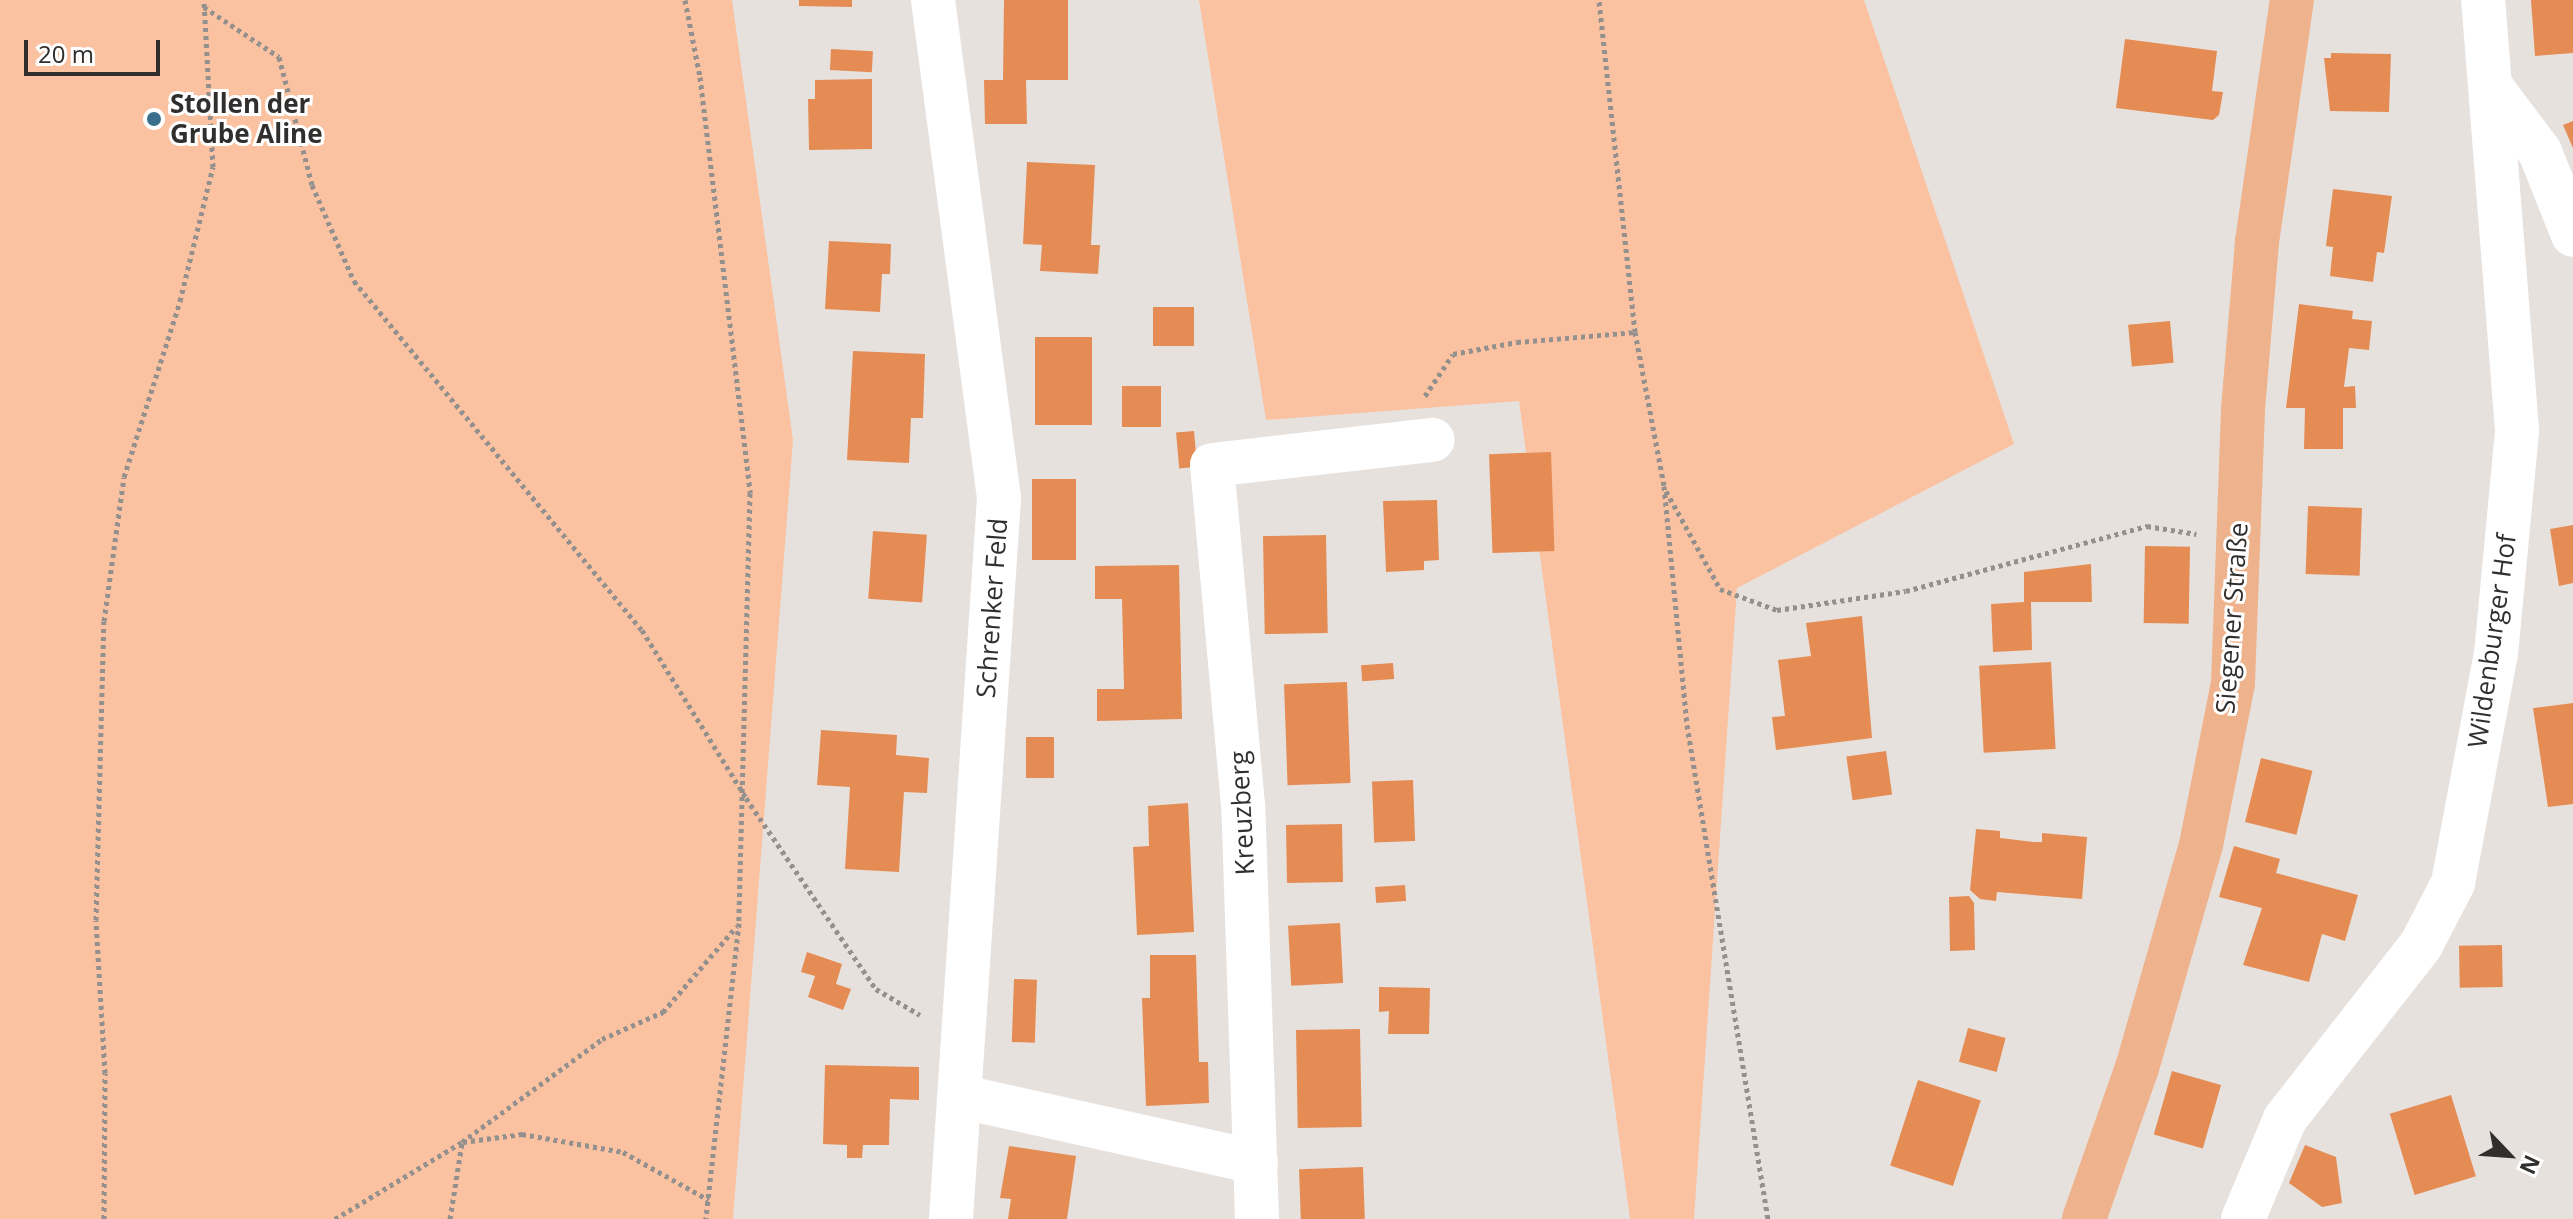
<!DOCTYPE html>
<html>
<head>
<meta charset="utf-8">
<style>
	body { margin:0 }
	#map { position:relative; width:2573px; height:1219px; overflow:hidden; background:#e7e1de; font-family:"Open Sans",sans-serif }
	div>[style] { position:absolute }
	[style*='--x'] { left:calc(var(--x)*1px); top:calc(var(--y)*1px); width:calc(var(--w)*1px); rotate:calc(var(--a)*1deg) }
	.green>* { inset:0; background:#fac2a1 }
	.building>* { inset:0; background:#e48c54; transform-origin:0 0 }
	.path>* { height:5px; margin-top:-2.5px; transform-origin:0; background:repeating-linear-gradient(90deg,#94908e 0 4px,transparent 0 8px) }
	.minor>* { height:44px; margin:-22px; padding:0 22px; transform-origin:22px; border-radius:22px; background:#fff }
	.major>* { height:44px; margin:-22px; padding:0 22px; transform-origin:22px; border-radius:22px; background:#eeb38c }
	.dots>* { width:22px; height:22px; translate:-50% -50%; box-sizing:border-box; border:4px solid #fff; border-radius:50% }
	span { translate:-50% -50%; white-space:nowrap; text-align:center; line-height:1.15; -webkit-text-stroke:6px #fff; paint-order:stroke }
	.poi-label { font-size:26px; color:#312f2d; font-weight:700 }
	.left { translate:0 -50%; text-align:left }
	.street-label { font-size:26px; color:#312f2d }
	.north { position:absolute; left:2469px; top:1115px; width:80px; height:80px; -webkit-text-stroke:6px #fff; paint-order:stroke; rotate:115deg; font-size:22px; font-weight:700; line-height:32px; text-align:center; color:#312f2d }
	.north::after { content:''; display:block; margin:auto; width:28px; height:36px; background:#312f2d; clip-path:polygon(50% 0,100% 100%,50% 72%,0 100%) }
	.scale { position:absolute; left:24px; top:40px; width:136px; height:36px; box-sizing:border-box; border:4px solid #312f2d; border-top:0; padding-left:10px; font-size:24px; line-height:28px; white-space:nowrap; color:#312f2d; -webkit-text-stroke:6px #fff; paint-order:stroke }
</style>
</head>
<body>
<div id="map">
	<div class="green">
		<i style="clip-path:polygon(0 0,732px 0,793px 440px,733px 1219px,0 1219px)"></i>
		<i style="clip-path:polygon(1199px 0,1864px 0,2014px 444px,1737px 588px,1694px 1219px,1630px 1219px,1519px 401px,1266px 420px)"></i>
	</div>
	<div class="building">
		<i style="clip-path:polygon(799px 0,852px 0,852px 7px,799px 6px)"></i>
		<i style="clip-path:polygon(1004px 0,1068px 0,1068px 80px,1026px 80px,1027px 124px,985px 124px,984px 80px,1003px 80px)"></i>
		<i style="clip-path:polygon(2531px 0,2573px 0,2573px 53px,2535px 56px)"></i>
		<i style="clip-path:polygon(2125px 39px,2217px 51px,2212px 91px,2223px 92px,2219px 115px,2213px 120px,2116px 108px)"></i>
		<i style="left:831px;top:49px;width:42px;height:21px;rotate:3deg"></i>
		<i style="clip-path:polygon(2331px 53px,2391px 54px,2389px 112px,2330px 111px,2324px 58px,2331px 58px)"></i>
		<i style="clip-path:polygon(872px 79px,872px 149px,809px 150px,808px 99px,815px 99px,815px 80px)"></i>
		<i style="clip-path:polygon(2573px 121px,2573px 148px,2563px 125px)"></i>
		<i style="clip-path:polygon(1027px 162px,1095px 165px,1091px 245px,1100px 245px,1098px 274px,1040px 271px,1042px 245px,1023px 244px)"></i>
		<i style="clip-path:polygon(2333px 189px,2392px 196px,2384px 253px,2377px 252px,2373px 282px,2330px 276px,2333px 247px,2326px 246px)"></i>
		<i style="clip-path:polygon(829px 241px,891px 244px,890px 274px,882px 274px,880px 312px,825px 309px)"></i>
		<i style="clip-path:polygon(2299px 304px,2353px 311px,2352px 319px,2372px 321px,2369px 350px,2349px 348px,2344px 387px,2355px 386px,2356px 408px,2343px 408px,2343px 449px,2304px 449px,2305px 408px,2286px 408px)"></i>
		<i style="left:1153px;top:307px;width:41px;height:39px"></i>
		<i style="left:2170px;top:321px;width:42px;height:42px;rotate:85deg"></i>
		<i style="left:1035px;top:337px;width:57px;height:88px"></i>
		<i style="clip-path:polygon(853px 351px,925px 354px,923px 418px,911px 418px,909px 463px,847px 460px)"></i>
		<i style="left:1122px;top:386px;width:39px;height:41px"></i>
		<i style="left:1194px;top:431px;width:36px;height:18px;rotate:85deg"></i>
		<i style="left:1551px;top:452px;width:99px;height:62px;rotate:88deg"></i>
		<i style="left:1076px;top:479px;width:81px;height:44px;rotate:90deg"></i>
		<i style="clip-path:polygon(1437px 500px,1439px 560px,1424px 561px,1424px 570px,1386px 572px,1383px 501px)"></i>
		<i style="left:2308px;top:506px;width:54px;height:68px;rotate:2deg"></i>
		<i style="clip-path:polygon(2573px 525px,2573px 583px,2559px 586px,2550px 529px)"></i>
		<i style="left:873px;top:531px;width:54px;height:68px;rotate:4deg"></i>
		<i style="left:1326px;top:535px;width:98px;height:63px;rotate:89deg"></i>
		<i style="left:2145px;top:546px;width:45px;height:77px;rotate:1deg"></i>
		<i style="clip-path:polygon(2091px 564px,2092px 602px,2031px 602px,2032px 650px,1993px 652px,1991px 604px,2024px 602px,2024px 572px)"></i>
		<i style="clip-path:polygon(1179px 565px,1182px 719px,1097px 721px,1097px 689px,1124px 689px,1122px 599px,1095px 599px,1095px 566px)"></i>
		<i style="clip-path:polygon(1862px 616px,1872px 738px,1776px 750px,1772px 717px,1785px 716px,1778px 660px,1811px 656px,1806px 623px)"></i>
		<i style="left:2051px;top:662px;width:87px;height:72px;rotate:87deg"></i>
		<i style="left:1393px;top:663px;width:16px;height:32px;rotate:86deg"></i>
		<i style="left:1347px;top:682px;width:101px;height:63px;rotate:88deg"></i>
		<i style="clip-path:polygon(2573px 703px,2573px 804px,2548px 807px,2533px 708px)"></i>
		<i style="clip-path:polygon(821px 730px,897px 735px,896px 755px,929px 758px,927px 793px,904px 792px,899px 872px,845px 869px,850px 787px,817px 785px)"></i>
		<i style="left:1026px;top:737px;width:28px;height:41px"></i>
		<i style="left:1886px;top:751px;width:44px;height:40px;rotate:82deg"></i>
		<i style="left:2261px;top:758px;width:53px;height:66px;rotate:14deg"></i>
		<i style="left:1413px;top:780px;width:61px;height:41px;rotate:88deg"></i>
		<i style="clip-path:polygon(1188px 803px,1194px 932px,1137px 935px,1133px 847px,1149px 846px,1148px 806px)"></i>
		<i style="left:1342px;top:824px;width:58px;height:56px;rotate:89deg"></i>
		<i style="clip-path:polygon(1976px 829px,2000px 831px,2000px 838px,2034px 842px,2042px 842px,2042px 833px,2087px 837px,2082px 899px,1997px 892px,1996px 901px,1980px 899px,1970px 890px)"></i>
		<i style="clip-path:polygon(2234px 846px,2280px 859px,2276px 873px,2358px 895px,2345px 941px,2322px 934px,2309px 982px,2243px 965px,2262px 908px,2219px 897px)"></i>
		<i style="left:1405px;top:885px;width:16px;height:30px;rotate:86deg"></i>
		<i style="clip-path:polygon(1969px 896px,1974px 903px,1975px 950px,1950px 951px,1949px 897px)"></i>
		<i style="left:1340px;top:923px;width:60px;height:52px;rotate:87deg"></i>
		<i style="left:2502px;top:945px;width:42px;height:43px;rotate:89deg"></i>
		<i style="clip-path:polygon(807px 952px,842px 964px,836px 984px,851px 989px,843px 1010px,808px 997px,815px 976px,801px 972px)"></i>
		<i style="clip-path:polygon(1150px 955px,1196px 955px,1199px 1062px,1208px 1062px,1209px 1103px,1146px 1106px,1142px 998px,1150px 998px)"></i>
		<i style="left:1014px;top:979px;width:23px;height:63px;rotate:2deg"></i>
		<i style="clip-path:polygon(1379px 987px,1430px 988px,1429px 1034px,1388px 1034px,1389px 1011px,1379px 1012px)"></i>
		<i style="left:1968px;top:1028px;width:39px;height:35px;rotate:15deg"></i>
		<i style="left:1360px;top:1029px;width:98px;height:64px;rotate:89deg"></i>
		<i style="clip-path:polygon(825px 1065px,919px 1067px,919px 1100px,890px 1099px,889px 1145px,863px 1145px,862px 1158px,847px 1158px,847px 1145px,823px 1144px)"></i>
		<i style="left:2172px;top:1071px;width:51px;height:66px;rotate:16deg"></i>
		<i style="left:1918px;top:1080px;width:66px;height:90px;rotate:18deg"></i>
		<i style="left:2451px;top:1095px;width:85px;height:64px;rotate:73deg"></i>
		<i style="clip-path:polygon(2305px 1145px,2336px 1157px,2342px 1203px,2322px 1207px,2289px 1183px)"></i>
		<i style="clip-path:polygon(1009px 1146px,1076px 1156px,1067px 1219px,1008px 1219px,1011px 1199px,1000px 1198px)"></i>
		<i style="left:1363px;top:1167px;width:52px;height:64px;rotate:88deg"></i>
	</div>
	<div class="path">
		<i style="--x:685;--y:0;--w:78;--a:79"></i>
		<i style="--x:700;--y:77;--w:419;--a:83.1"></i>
		<i style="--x:750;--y:493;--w:430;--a:91.5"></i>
		<i style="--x:739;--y:923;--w:298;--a:96.4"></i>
		<i style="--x:204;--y:7;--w:90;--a:33.7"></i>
		<i style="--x:279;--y:57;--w:132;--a:75.5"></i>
		<i style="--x:312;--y:185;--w:105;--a:66.4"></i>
		<i style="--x:354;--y:281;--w:452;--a:50.5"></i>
		<i style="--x:642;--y:630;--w:198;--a:58.2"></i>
		<i style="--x:746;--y:798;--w:231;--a:55.8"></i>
		<i style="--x:876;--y:989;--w:51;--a:30.6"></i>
		<i style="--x:1635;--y:332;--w:157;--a:79.3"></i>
		<i style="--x:1664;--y:486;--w:240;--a:84.5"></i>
		<i style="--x:1687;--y:725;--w:501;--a:80.69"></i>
		<i style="--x:1425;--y:396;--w:50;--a:-56.3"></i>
		<i style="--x:1453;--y:354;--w:65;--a:-10.6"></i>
		<i style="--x:1517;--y:342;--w:118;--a:-4.8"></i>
		<i style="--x:1635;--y:332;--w:334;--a:-96.2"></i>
		<i style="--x:1666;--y:491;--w:112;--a:61.1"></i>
		<i style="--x:1720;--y:589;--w:61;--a:20.2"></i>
		<i style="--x:1777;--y:610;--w:130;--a:-8.4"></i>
		<i style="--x:1906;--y:591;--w:250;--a:-15.1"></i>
		<i style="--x:2147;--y:526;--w:50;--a:9.3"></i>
		<i style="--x:463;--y:1142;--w:60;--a:-7.7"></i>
		<i style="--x:522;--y:1134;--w:103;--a:10.1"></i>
		<i style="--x:623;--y:1152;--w:98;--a:29.2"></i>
		<i style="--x:104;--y:1219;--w:146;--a:-89.6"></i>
		<i style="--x:105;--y:1073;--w:153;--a:-93.4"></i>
		<i style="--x:96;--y:920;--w:299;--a:-88.5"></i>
		<i style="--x:104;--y:621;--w:145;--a:-82.1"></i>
		<i style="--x:124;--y:477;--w:185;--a:-72.3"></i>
		<i style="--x:180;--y:301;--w:138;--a:-76.2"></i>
		<i style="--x:213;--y:167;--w:167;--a:-93.1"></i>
		<i style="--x:335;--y:1219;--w:149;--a:-31.2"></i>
		<i style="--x:462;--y:1142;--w:174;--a:-36.3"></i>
		<i style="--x:602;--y:1039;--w:67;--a:-23.9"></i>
		<i style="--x:663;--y:1012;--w:113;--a:-49.3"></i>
		<i style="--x:450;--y:1219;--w:77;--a:-81"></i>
	</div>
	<div class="minor">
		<i style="--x:933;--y:0;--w:502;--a:82.45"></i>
		<i style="--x:999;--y:498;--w:723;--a:93.81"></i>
		<i style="--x:2492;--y:88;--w:80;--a:53.1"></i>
		<i style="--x:2540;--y:152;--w:89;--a:68.3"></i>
		<i style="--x:963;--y:1097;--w:300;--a:12.5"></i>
		<i style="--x:1257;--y:1219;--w:414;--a:-91.9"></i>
		<i style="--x:1243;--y:805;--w:341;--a:-95.2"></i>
		<i style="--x:1212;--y:465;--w:222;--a:-6.5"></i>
		<i style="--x:2243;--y:1219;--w:108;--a:-67.2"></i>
		<i style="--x:2285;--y:1119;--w:221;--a:-52"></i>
		<i style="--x:2421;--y:945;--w:70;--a:-62.7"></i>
		<i style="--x:2453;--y:883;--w:233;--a:-79.4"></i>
		<i style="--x:2496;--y:654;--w:225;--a:-84.6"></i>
		<i style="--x:2517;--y:430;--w:431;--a:-94.5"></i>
	</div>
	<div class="major">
		<i style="--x:2084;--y:1219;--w:160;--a:-70.7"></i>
		<i style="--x:2137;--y:1068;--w:232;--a:-74"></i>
		<i style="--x:2201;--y:845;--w:165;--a:-78.8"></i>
		<i style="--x:2233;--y:683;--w:274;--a:-87.9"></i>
		<i style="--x:2243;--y:409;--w:168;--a:-85.2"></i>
		<i style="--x:2257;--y:242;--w:245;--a:-81.8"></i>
	</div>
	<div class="dots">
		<i style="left:154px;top:119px;background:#386f8a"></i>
	</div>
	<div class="poi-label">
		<span class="left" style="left:170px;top:119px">Stollen der<br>Grube Aline</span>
	</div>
	<div class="street-label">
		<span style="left:992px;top:608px;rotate:-86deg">Schrenker Feld</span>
		<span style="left:2232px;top:618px;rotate:-86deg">Siegener Straße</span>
		<span style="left:2492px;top:641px;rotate:-82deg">Wildenburger Hof</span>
		<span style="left:1242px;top:813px;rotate:-93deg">Kreuzberg</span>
	</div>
	<div class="north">N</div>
	<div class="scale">20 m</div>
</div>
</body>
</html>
